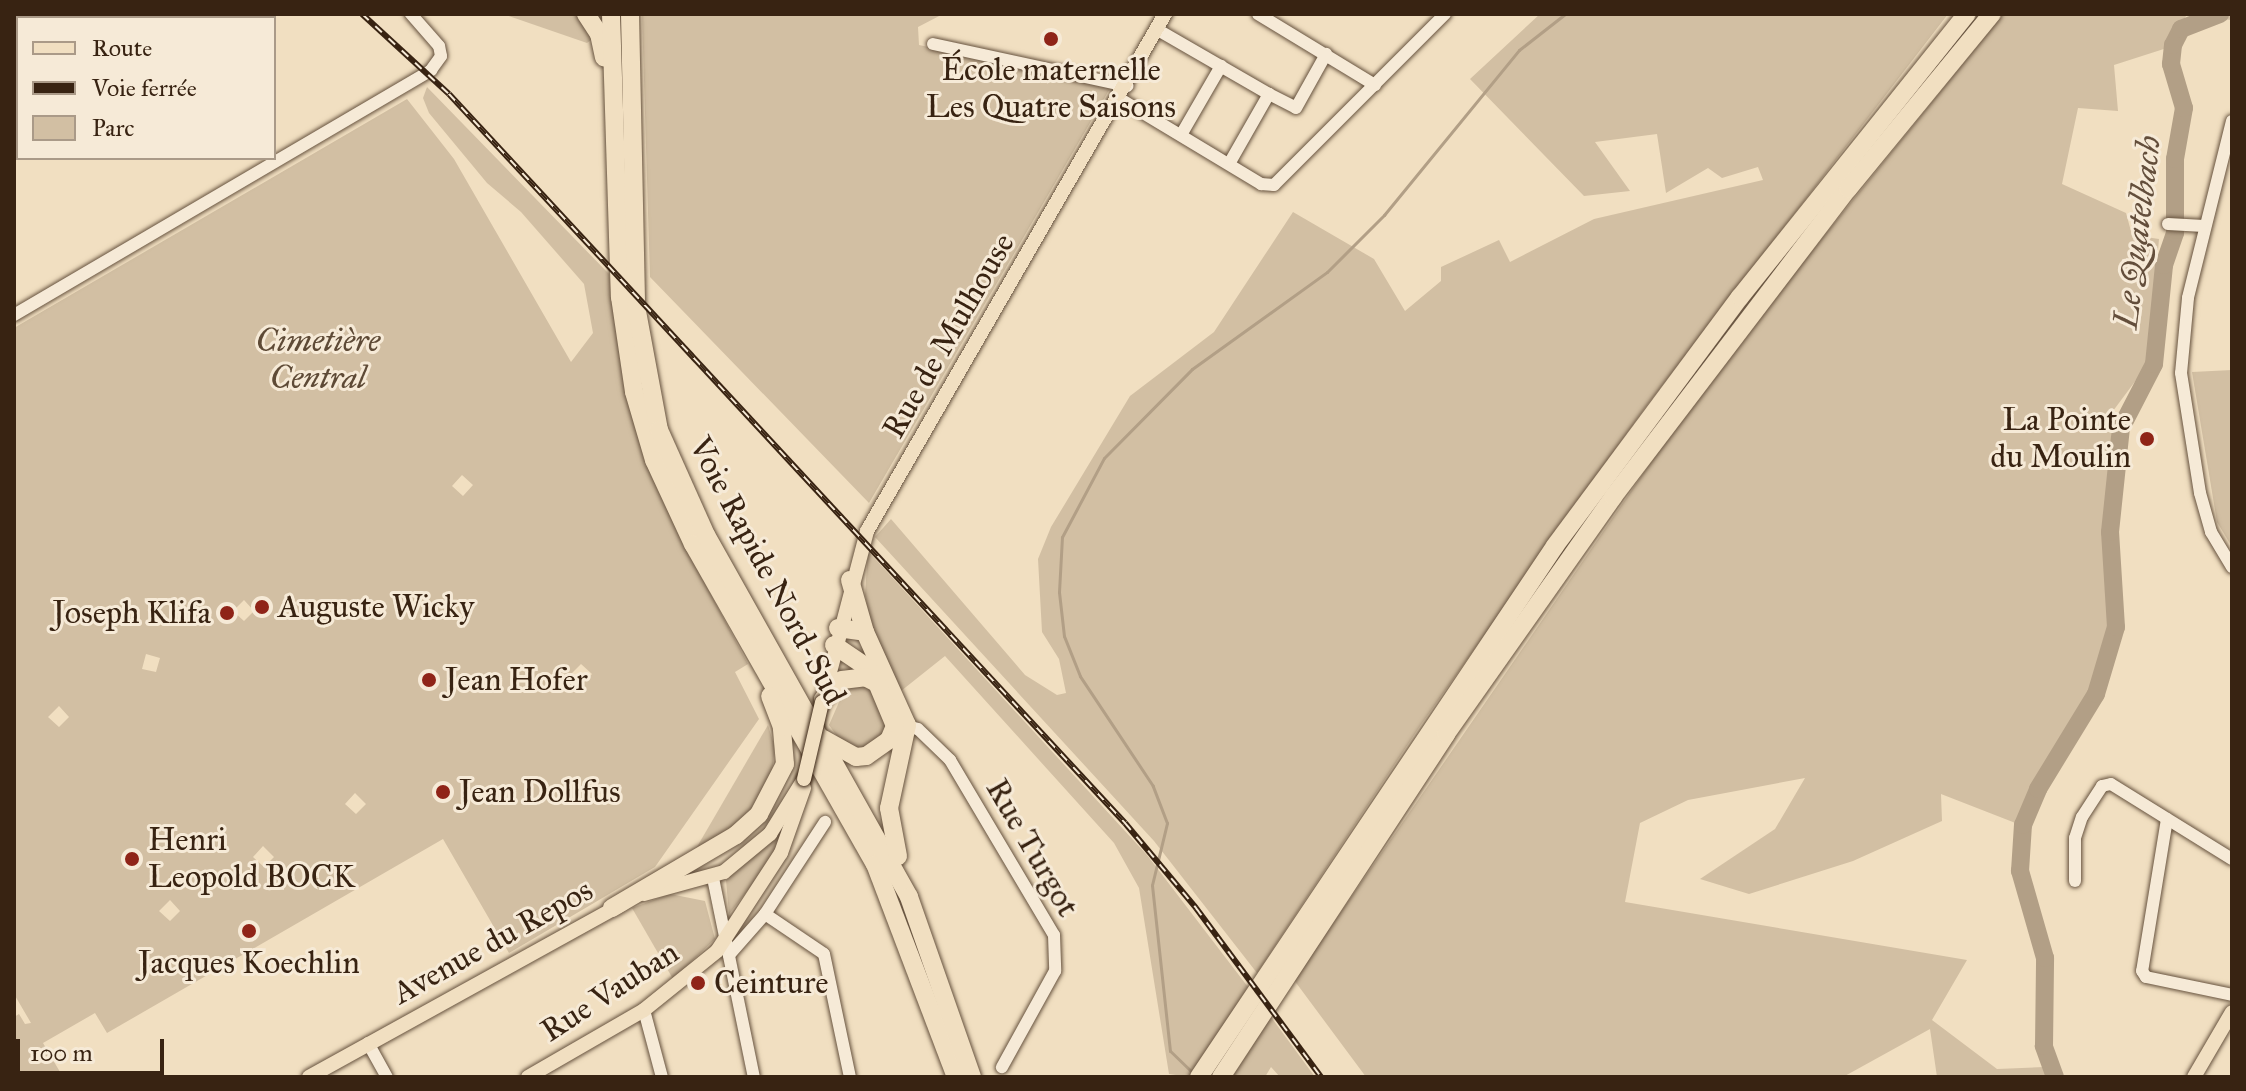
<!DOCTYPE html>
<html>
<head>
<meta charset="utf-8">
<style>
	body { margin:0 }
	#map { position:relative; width:2246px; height:1091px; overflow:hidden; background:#f1dfc1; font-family:"IM FELL Great Primer",serif }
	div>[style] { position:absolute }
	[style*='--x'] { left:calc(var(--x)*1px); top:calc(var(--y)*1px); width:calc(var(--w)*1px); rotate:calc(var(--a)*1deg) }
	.green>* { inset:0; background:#d2bfa3 }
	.stream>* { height:3px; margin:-1.5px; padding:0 1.5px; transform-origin:1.5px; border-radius:1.5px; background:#b29f86 }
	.river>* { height:18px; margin:-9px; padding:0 9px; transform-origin:9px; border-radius:9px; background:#b29f86 }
	.roads { filter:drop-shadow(0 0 2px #66523e) drop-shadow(0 0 2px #66523e) }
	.minor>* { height:12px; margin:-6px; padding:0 6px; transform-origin:6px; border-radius:6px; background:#f6ead7 }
	.major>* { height:14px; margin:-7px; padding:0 7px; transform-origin:7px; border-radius:7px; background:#f1dfc1 }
	.highway>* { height:18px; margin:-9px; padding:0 9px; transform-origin:9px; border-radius:9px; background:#f1dfc1 }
	.rail>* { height:6px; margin-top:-3px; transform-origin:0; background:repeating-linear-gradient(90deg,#f6ead7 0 9px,#382312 0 18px); box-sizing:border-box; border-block:2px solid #382312 }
	.bridges { filter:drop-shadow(0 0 2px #382312) drop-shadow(0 0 2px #382312) }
	.major-bridge>* { height:14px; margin:-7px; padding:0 7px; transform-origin:7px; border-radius:7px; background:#f1dfc1 }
	.dots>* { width:22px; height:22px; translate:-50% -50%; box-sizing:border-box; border:4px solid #f6ead7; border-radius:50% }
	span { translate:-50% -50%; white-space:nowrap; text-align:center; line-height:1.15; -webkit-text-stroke:6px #f6ead7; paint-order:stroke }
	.poi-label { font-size:32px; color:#382312 }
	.right { translate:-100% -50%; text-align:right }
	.left { translate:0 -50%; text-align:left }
	.street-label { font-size:32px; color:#382312 }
	.park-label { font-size:32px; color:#5e4a36; font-style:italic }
	.water-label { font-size:34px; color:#634e3b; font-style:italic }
	.frame { position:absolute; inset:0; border:16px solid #382312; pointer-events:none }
	.legend { position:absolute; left:16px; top:16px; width:260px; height:144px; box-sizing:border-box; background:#f6ead7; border:2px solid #aa9a88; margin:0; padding:10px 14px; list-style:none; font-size:24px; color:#382312 }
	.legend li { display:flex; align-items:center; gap:16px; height:40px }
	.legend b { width:40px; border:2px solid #aa9a88 }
	.scale { position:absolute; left:16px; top:1039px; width:148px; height:36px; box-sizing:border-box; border:4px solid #382312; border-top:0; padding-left:10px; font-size:24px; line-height:28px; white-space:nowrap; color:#382312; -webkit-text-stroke:6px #f6ead7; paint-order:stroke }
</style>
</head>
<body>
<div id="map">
	<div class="green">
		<i style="clip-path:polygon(503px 14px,603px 14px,605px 29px,587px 43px)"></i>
		<i style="clip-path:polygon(642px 14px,943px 14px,918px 27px,919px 45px,1112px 85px,869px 503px,650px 277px)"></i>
		<i style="clip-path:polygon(1540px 14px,1948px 14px,1644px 409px,1420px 726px,1257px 973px,1154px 841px,875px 537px,891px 519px,1025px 675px,1057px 695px,1066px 693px,1059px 659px,1042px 632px,1038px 559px,1051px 527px,1130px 396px,1214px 332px,1293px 212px,1374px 259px,1405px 311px,1441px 281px,1441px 267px,1499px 240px,1510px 262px,1594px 219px,1763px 180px,1758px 167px,1722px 178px,1708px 168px,1666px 193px,1657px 134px,1595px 142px,1630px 191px,1584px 196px,1470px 79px)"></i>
		<i style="clip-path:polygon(2003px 14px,2232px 14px,2232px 20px,2186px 16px,2170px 47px,2114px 65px,2118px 111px,2078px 108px,2062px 184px,2126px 213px,2132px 235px,2159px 239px,2148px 364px,2113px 411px,2106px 536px,2112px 626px,2091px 693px,2035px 784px,2018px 824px,1941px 794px,1942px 821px,1853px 861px,1749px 894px,1700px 879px,1775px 829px,1805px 778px,1688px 800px,1640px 823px,1625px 902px,1967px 960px,1932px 1020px,1997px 1069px,2044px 1067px,2050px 1077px,1937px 1077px,1930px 1029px,1843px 1077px,1366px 1077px,1294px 980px,1707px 381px)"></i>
		<i style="clip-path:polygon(evenodd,427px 87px,609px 274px,615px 318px,686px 548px,748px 664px,735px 672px,759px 719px,655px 867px,509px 953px,443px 839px,107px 1033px,95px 1013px,43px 1043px,63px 1077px,14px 1077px,14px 1017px,19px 1014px,25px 1024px,31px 1023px,14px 994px,14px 328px,407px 99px,454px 159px,571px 362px,593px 333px,584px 284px,521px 212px,487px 183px,429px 113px,423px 98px,427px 87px,462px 475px,473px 485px,463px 496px,452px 486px,462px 475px,427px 87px,244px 600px,254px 611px,244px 621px,233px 611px,244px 600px,427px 87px,146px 654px,160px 658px,156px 672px,142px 669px,146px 654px,427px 87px,581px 664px,592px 674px,582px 684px,571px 674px,581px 664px,427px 87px,59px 706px,69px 717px,59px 727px,48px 717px,59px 706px,427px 87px,355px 793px,366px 804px,356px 814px,345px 804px,355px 793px,427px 87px,263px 846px,274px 857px,264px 867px,253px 857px,263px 846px,427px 87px,170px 900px,180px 911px,170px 921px,159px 911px,170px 900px)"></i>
		<i style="clip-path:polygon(2232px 370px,2232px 547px,2217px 522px,2192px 372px)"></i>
		<i style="clip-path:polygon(868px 551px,1147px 855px,1248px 987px,1190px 1077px,1169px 1074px,1139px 888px,1114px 843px,945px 656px,901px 691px,871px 625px,865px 595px)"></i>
		<i style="clip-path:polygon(855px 683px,873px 689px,889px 727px,867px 751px,844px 746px,829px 725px,846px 686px)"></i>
		<i style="clip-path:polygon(768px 725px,775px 748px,770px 786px,750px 817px,694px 852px)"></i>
		<i style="clip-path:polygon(791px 820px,775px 856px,729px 914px,726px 880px)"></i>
		<i style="clip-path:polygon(670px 894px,705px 901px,715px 939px,673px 979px,632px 908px)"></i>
		<i style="clip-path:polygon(1271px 1017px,1315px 1077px,1280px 1077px,1271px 1067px,1265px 1077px,1232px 1077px)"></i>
	</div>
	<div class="stream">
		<i style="--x:2215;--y:16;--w:2;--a:-90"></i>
		<i style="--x:1193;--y:1073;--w:32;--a:-136"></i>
		<i style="--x:1170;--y:1051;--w:167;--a:-96.2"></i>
		<i style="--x:1152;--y:885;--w:64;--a:-76.4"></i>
		<i style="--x:1167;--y:823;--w:40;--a:-111"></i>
		<i style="--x:1153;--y:786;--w:132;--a:-123.6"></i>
		<i style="--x:1080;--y:676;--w:43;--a:-111.8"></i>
		<i style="--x:1064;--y:636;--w:44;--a:-96.5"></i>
		<i style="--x:1059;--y:592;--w:55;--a:-86.9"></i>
		<i style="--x:1062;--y:537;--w:89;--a:-62"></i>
		<i style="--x:1104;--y:458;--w:125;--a:-45.3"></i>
		<i style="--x:1192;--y:369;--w:166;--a:-35.7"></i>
		<i style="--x:1327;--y:272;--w:81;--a:-45"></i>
		<i style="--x:1384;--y:215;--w:213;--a:-50.7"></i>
		<i style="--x:1519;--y:50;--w:58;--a:-38"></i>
	</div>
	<div class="river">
		<i style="--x:2055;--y:1077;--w:33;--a:-110"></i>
		<i style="--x:2044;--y:1046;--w:88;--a:-89.3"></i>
		<i style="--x:2045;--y:958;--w:91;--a:-106"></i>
		<i style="--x:2020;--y:871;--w:46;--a:-86.3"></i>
		<i style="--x:2023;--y:825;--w:39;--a:-67"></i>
		<i style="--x:2038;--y:789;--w:111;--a:-58.6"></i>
		<i style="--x:2096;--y:694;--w:70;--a:-73.4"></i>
		<i style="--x:2116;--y:627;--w:95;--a:-93.6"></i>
		<i style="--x:2110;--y:532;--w:105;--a:-84"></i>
		<i style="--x:2121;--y:428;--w:72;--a:-62.7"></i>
		<i style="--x:2154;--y:364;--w:100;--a:-84.2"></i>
		<i style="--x:2164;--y:265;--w:34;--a:-71"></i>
		<i style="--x:2175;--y:233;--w:74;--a:-90"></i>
		<i style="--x:2175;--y:159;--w:52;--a:-80"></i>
		<i style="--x:2184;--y:108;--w:46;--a:-106.5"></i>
		<i style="--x:2171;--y:64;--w:19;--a:-84"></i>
		<i style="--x:2173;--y:45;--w:18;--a:-63"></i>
		<i style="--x:2181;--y:29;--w:42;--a:-21"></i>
	</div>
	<div class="roads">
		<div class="minor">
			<i style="--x:1258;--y:14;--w:137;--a:31.3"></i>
			<i style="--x:1158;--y:30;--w:128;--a:30"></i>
			<i style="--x:933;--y:44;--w:199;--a:12.2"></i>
			<i style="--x:1120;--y:99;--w:165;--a:31.1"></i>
			<i style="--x:1261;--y:184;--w:13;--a:4"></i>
			<i style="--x:1274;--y:185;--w:242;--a:-45"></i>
			<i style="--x:2232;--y:121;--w:182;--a:104"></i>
			<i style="--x:2188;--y:298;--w:75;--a:95.3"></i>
			<i style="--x:2181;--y:373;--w:121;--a:81"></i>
			<i style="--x:2200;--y:493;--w:41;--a:74.2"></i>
			<i style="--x:2211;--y:532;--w:41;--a:59"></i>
			<i style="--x:1181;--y:135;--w:80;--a:-59.9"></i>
			<i style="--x:1229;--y:164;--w:81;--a:-60.3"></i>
			<i style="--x:1269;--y:94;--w:30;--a:27"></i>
			<i style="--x:1296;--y:108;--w:62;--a:-60.9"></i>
			<i style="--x:2168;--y:224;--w:36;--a:3"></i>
			<i style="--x:14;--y:315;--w:484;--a:-30.4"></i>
			<i style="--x:431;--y:70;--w:17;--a:-54"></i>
			<i style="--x:441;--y:56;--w:10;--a:-101"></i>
			<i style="--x:439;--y:46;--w:43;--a:-131.2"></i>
			<i style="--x:902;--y:725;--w:16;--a:14"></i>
			<i style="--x:918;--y:729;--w:45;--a:44.1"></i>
			<i style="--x:950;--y:760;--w:204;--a:59.3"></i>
			<i style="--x:1054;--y:935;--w:36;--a:88"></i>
			<i style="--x:1055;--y:971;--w:110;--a:118.9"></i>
			<i style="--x:2167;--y:819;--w:154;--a:99.3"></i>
			<i style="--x:2142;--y:971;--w:7;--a:56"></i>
			<i style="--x:2146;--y:977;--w:88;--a:11.8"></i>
			<i style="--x:713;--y:878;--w:203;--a:78.4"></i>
			<i style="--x:2075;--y:881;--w:43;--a:-90"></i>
			<i style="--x:2075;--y:838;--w:22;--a:-72"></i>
			<i style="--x:2082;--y:817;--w:37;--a:-57"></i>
			<i style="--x:2102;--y:786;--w:9;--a:-13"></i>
			<i style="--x:2111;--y:784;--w:142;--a:31.8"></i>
			<i style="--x:765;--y:914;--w:71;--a:34.1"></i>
			<i style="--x:824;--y:954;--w:126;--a:78.1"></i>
			<i style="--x:729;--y:955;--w:55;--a:-48.7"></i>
			<i style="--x:765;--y:914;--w:110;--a:-56.9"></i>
			<i style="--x:644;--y:1010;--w:69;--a:75"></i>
			<i style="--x:368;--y:1043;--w:39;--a:61"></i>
		</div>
		<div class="major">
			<i style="--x:823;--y:699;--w:174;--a:-75.3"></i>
			<i style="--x:867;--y:531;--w:597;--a:-60.04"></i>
			<i style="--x:644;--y:894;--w:83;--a:-15.4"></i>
			<i style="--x:724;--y:872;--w:60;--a:-39.6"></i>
			<i style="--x:770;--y:834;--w:65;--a:-58.3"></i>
			<i style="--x:309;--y:1077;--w:358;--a:-28.9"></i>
			<i style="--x:528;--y:1077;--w:134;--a:-30"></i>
			<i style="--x:644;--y:1010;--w:94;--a:-38.9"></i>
			<i style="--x:717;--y:951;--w:117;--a:-56.9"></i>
			<i style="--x:781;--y:853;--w:69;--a:-70.5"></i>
			<i style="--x:2194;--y:1077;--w:75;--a:-59.7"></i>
		</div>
		<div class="highway">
			<i style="--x:586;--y:14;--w:24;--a:57"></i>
			<i style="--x:599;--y:34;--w:24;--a:78"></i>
			<i style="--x:611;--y:14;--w:283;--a:88.2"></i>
			<i style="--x:620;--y:297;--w:96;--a:81.6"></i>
			<i style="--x:634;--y:392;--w:71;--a:73.6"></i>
			<i style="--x:654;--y:460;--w:93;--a:65.1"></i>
			<i style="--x:693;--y:544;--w:368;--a:60.4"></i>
			<i style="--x:875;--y:864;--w:228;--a:69.2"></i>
			<i style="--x:630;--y:14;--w:292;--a:88.8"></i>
			<i style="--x:636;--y:306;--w:126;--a:79.5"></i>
			<i style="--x:659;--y:430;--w:115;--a:65.9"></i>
			<i style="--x:706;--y:535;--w:415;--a:60.7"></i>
			<i style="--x:909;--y:897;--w:191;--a:70.7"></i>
			<i style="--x:850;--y:580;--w:54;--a:73.9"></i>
			<i style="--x:865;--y:632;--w:102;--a:65.7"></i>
			<i style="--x:907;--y:725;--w:85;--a:102.2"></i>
			<i style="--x:889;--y:808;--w:49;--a:79.4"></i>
			<i style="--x:838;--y:628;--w:27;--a:8"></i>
			<i style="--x:834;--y:645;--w:41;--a:34.1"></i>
			<i style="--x:868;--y:668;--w:16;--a:60"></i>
			<i style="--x:823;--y:699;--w:27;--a:-45"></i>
			<i style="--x:842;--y:680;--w:23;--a:-7"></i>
			<i style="--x:865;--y:677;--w:13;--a:27"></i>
			<i style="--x:877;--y:683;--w:47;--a:67.3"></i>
			<i style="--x:895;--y:726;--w:15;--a:113"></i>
			<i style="--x:889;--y:740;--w:28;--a:145"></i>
			<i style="--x:866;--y:756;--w:10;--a:174"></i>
			<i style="--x:856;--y:757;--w:37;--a:-151"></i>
			<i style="--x:612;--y:908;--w:144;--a:-30.5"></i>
			<i style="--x:736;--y:835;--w:31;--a:-42"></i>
			<i style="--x:759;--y:814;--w:56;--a:-62.5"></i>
			<i style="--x:785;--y:764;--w:37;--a:-95"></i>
			<i style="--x:782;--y:727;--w:33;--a:-111"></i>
			<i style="--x:1199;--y:1077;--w:639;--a:-56.16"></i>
			<i style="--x:1555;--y:546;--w:310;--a:-53.4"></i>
			<i style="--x:1740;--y:297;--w:363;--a:-51.3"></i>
			<i style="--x:1221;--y:1077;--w:410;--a:-56.7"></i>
			<i style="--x:1446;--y:734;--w:290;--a:-54.8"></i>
			<i style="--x:1613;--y:497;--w:387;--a:-52.7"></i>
			<i style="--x:1848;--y:189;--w:227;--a:-50.6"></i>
		</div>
	</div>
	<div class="rail">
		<i style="--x:362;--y:14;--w:118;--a:42.6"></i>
		<i style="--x:449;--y:94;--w:994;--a:47.16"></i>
		<i style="--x:1125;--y:823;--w:111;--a:50.1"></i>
		<i style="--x:1196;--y:908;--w:210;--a:53.5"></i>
	</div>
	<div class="bridges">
		<div class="major-bridge">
			<i style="--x:804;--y:779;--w:79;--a:-76.8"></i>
		</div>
	</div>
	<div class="dots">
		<i style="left:1051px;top:39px;background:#8f2418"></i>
		<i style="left:2147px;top:439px;background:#8f2418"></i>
		<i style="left:262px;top:607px;background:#8f2418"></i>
		<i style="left:227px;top:613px;background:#8f2418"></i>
		<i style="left:429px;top:680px;background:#8f2418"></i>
		<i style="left:443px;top:792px;background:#8f2418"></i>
		<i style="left:132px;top:859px;background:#8f2418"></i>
		<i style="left:249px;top:931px;background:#8f2418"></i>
		<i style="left:698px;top:983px;background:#8f2418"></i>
	</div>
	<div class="poi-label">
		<span style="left:1051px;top:89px">École maternelle<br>Les Quatre Saisons</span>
		<span class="right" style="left:2131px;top:439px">La Pointe<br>du Moulin</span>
		<span class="left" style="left:278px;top:607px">Auguste Wicky</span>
		<span class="right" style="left:211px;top:613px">Joseph Klifa</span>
		<span class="left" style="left:445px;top:680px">Jean Hofer</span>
		<span class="left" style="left:459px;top:792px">Jean Dollfus</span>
		<span class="left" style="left:148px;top:859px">Henri<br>Leopold BOCK</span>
		<span style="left:249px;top:963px">Jacques Koechlin</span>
		<span class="left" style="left:714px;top:983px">Ceinture</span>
	</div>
	<div class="street-label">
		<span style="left:949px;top:336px;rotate:-60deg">Rue de Mulhouse</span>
		<span style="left:767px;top:571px;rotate:62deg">Voie Rapide Nord-Sud</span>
		<span style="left:1032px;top:848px;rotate:60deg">Rue Turgot</span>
		<span style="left:493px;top:942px;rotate:-29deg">Avenue du Repos</span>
		<span style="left:610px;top:992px;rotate:-33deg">Rue Vauban</span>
	</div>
	<div class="park-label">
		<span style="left:318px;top:360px">Cimetière<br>Central</span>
	</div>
	<div class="water-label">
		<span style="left:2137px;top:232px;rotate:-83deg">Le Quatelbach</span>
	</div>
	<div class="frame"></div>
	<ul class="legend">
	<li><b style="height:10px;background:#f1dfc1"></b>Route</li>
	<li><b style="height:10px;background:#382312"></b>Voie ferrée</li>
	<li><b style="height:22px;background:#d2bfa3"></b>Parc</li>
	</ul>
	<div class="scale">100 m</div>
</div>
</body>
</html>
